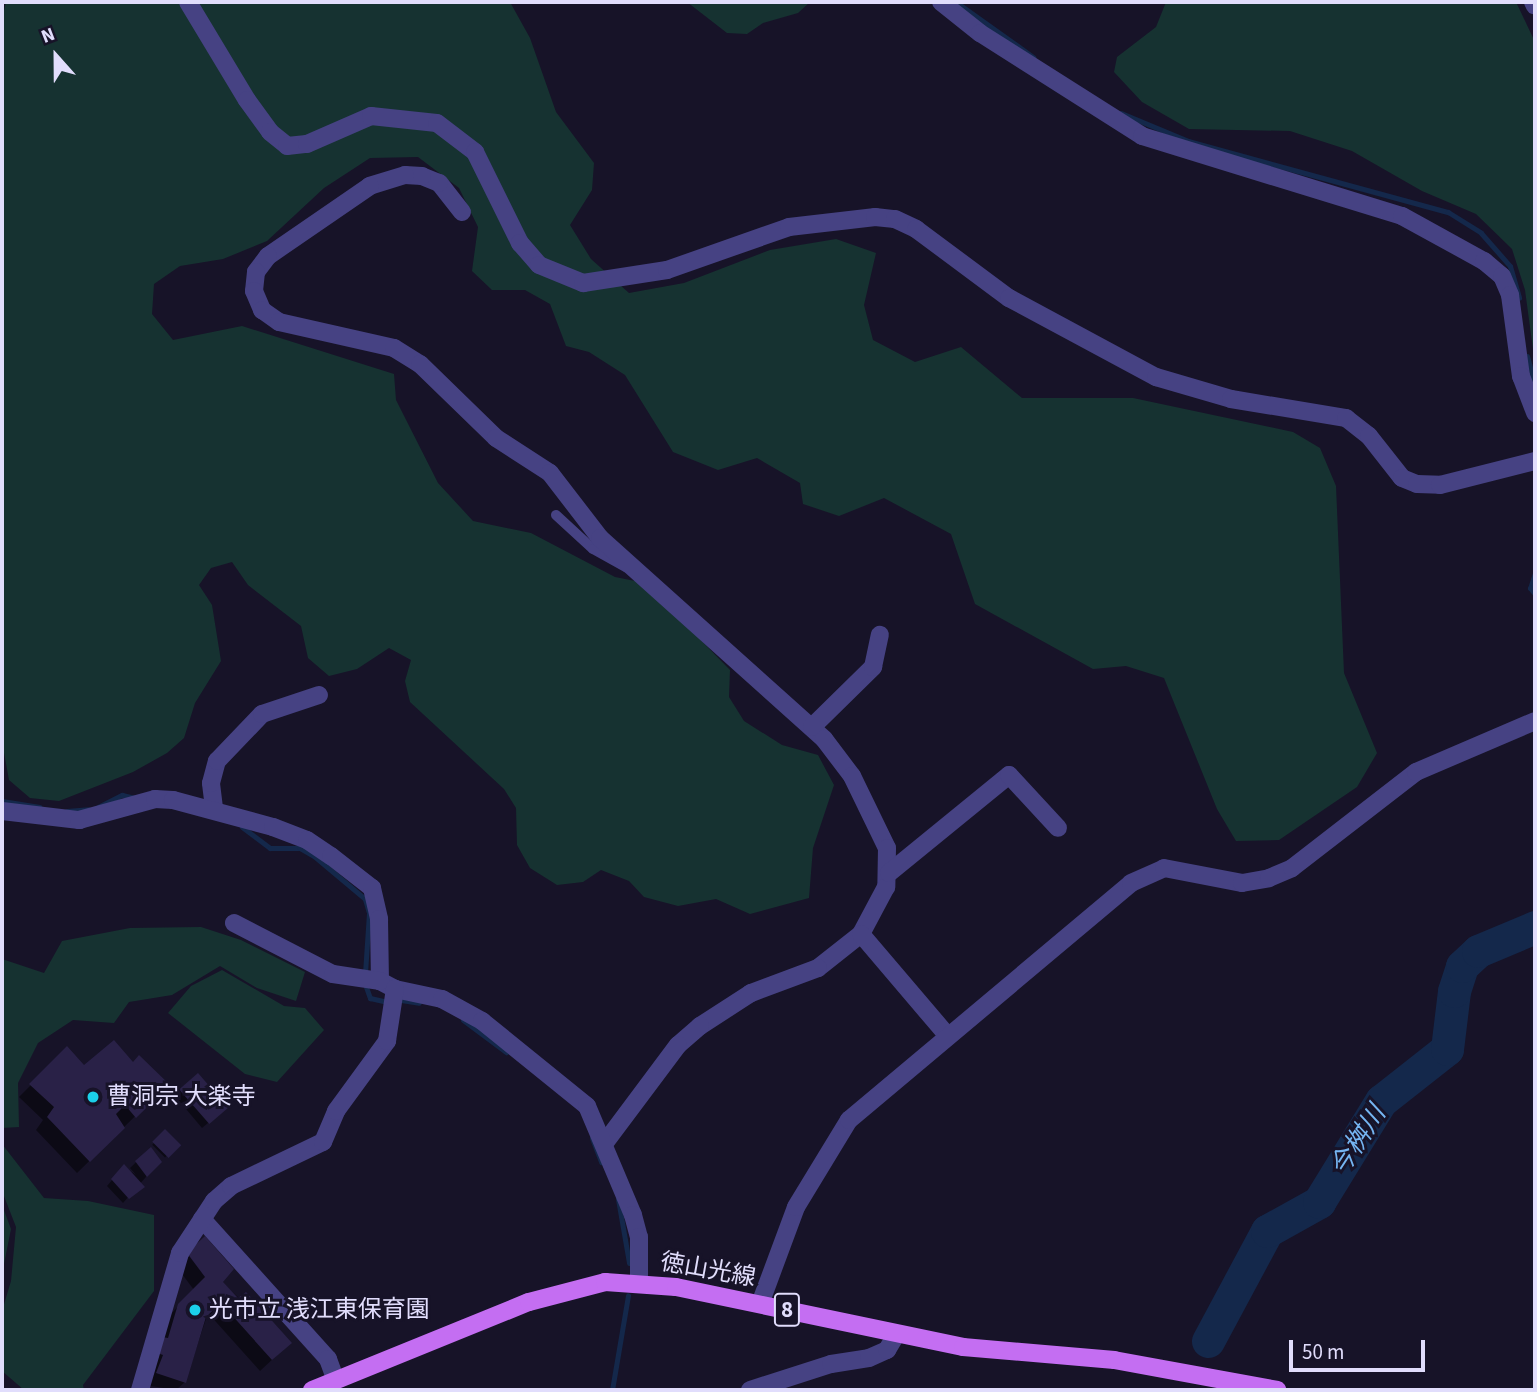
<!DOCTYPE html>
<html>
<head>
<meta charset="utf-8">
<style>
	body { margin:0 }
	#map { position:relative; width:1537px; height:1392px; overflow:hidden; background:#171328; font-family:"Source Sans 3","Noto Sans JP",sans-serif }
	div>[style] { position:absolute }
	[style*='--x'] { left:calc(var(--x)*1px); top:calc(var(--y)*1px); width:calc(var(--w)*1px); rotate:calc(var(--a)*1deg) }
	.green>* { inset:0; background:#163231 }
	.shadow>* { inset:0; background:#0007; transform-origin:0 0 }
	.stream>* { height:5px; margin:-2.5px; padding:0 2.5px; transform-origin:2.5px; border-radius:2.5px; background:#14284b }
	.river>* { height:33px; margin:-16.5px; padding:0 16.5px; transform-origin:16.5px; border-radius:16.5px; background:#14284b }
	.building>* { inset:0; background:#292147; transform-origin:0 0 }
	.lane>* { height:10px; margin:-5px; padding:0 5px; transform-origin:5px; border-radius:5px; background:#464283 }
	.street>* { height:18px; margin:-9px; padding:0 9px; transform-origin:9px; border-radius:9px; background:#464283 }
	.primary>* { height:18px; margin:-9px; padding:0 9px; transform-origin:9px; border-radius:9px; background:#c46ef2 }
	.dots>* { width:19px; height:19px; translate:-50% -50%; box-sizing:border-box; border:4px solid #171328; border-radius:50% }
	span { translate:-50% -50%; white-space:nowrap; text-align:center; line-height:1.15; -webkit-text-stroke:6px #171328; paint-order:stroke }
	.shield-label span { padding:2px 5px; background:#171328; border:2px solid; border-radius:5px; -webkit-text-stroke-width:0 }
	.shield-label { font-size:23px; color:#e1ddfc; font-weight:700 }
	.poi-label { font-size:24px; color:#e1ddfc }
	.left { translate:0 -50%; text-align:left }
	.street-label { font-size:24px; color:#e1ddfc }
	.water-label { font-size:26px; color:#75b5f2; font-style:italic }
	.frame { position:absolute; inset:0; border:4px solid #e1ddfc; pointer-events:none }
	.north { position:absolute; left:21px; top:21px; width:70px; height:70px; -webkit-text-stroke:5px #171328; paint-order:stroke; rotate:339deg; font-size:19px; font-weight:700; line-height:28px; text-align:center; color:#e1ddfc }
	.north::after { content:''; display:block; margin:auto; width:24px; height:32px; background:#e1ddfc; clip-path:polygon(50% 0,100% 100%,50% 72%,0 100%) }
	.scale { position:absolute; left:1289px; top:1340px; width:136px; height:32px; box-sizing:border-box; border:4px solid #e1ddfc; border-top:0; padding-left:9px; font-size:21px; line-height:24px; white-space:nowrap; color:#e1ddfc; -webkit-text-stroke:5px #171328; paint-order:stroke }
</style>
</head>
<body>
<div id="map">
	<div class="green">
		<i style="clip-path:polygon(6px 2px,510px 2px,530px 38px,556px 112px,594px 163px,592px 190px,570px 225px,591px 259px,629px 293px,684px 283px,770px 250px,836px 239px,876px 253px,864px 305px,873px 340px,915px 362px,961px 347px,1022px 398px,1133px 398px,1293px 432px,1320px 448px,1336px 486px,1344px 673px,1377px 753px,1357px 787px,1279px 840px,1236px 841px,1217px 809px,1164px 678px,1126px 666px,1093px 669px,975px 604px,951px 534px,884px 498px,839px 516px,803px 504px,800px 483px,757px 458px,718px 470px,673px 452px,625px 375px,589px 352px,566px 346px,550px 304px,525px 290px,492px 290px,472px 271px,478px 227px,459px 188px,418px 157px,370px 158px,324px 188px,267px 241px,223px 259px,180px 266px,154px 284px,152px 314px,173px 340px,242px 326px,394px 374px,396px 400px,438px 483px,473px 521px,531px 533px,615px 577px,645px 583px,730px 670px,729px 697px,744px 721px,782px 745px,818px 755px,834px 785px,813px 848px,809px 898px,750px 914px,716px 899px,678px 906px,644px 897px,629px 881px,601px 870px,583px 882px,557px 885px,530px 868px,517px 845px,516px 808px,504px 789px,410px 702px,405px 681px,411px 660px,389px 648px,357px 669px,329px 676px,308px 658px,301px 626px,248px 585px,232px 562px,211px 568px,199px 585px,212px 605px,221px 661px,195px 703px,184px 738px,167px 753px,133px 772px,59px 801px,30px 798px,9px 780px,2px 742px,2px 19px)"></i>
		<i style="clip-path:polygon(687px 2px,810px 2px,798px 13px,763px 23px,747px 34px,727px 33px)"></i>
		<i style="clip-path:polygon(1166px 2px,1516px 2px,1535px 42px,1535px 364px,1525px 290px,1512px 249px,1476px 214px,1422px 191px,1352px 151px,1290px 131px,1189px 129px,1142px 102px,1114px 72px,1117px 57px,1156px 27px)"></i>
		<i style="clip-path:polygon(201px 927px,241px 940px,305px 972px,296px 1001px,257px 988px,220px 966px,172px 995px,129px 1002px,114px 1023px,73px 1020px,38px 1043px,18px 1083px,19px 1127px,2px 1128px,2px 959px,44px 973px,62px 941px,130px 928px)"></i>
		<i style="clip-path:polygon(222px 970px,284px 1006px,305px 1008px,324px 1030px,277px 1082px,245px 1074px,168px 1013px,191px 986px)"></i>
		<i style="clip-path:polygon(2px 1144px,44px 1198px,88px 1201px,154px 1215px,154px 1291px,83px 1385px,84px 1390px,24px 1390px,2px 1371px,2px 1311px,11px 1281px,16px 1227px,2px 1191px)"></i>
		<i style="clip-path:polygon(2px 1205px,11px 1229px,2px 1274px)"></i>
	</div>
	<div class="shadow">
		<i style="clip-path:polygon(67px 1049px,84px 1068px,133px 1064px,167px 1085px,77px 1173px,36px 1130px,43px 1120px,19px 1097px)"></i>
		<i style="clip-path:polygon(198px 1075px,220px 1113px,202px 1128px,175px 1096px)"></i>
		<i style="left:165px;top:1132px;width:18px;height:18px;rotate:45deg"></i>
		<i style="clip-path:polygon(150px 1149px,160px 1161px,123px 1203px,107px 1186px,124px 1166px,136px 1175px,130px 1168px)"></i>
		<i style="clip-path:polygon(205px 1239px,221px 1282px,290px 1343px,260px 1371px,208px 1313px,185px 1382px,176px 1390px,145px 1385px,167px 1318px,194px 1290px,176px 1266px)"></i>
	</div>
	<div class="stream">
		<i style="--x:956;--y:2;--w:95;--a:35.5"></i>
		<i style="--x:1121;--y:113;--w:73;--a:22.7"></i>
		<i style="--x:1188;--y:141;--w:270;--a:15.3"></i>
		<i style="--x:1448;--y:212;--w:39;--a:32"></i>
		<i style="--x:1481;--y:233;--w:44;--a:48.7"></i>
		<i style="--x:1510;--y:266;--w:33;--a:74"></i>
		<i style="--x:1527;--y:356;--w:31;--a:75"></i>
		<i style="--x:1535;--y:573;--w:16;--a:108"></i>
		<i style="--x:1530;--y:588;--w:8;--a:50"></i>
		<i style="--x:2;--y:801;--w:38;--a:9"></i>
		<i style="--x:98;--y:807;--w:27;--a:-27"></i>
		<i style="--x:122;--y:795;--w:13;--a:13"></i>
		<i style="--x:67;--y:811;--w:21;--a:-5"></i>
		<i style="--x:242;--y:827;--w:35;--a:37"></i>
		<i style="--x:270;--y:848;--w:30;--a:0"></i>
		<i style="--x:300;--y:848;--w:16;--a:30"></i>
		<i style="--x:314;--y:856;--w:67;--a:40.1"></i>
		<i style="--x:365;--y:899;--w:15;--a:74"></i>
		<i style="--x:369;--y:913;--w:61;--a:93.8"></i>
		<i style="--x:366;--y:987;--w:12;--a:70"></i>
		<i style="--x:370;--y:998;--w:18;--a:13"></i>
		<i style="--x:401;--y:1000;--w:18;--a:9"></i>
		<i style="--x:463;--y:1020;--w:54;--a:36.7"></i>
		<i style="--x:592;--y:1138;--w:26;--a:69"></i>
		<i style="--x:618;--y:1199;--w:65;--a:80.2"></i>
		<i style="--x:612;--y:1390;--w:96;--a:-80.4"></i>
	</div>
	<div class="river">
		<i style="--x:1208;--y:1341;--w:125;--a:-61.8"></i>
		<i style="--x:1267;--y:1231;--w:60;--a:-29.1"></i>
		<i style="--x:1319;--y:1202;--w:119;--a:-58.5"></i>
		<i style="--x:1381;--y:1101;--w:84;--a:-38.2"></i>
		<i style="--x:1447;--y:1049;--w:58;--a:-83.1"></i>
		<i style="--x:1454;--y:991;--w:26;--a:-72"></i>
		<i style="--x:1462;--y:966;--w:22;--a:-43"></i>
		<i style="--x:1478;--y:951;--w:62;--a:-22.8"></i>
	</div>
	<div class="building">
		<i style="clip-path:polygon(114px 1040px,133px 1062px,139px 1055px,170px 1085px,136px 1118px,125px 1105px,116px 1114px,125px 1128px,90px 1162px,47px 1117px,54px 1107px,29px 1084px,67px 1046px,84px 1065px)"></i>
		<i style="left:198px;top:1073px;width:46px;height:25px;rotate:49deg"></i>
		<i style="left:165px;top:1129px;width:23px;height:18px;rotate:45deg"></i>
		<i style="clip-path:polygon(151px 1147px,162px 1162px,147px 1177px,135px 1161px)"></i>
		<i style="clip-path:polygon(124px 1164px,145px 1187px,129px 1199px,111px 1179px)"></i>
		<i style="clip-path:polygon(205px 1236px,234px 1269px,223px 1282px,238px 1298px,246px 1292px,292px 1343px,272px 1360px,221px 1303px,206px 1317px,186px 1383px,156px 1373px,163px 1355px,157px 1353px,162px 1337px,168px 1338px,178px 1304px,205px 1277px,187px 1253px)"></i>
	</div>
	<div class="lane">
		<i style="--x:556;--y:515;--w:50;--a:42.6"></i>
		<i style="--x:593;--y:549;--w:38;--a:29"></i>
	</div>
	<div class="street">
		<i style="--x:188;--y:2;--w:114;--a:59"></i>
		<i style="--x:247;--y:100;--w:39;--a:54"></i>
		<i style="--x:270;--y:132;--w:22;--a:39"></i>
		<i style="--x:287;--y:146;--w:20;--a:-6"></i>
		<i style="--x:307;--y:144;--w:70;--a:-23.6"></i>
		<i style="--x:371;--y:116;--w:66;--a:6.1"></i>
		<i style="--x:437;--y:123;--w:48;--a:37.3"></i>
		<i style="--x:475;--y:152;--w:102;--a:63.7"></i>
		<i style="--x:520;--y:243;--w:29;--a:49"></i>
		<i style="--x:539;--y:265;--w:48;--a:22.2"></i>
		<i style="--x:583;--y:283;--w:85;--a:-8.8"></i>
		<i style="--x:667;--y:270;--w:129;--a:-19.4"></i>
		<i style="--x:789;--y:227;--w:87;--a:-6.6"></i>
		<i style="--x:875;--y:217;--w:20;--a:6"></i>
		<i style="--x:895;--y:219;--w:23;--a:25"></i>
		<i style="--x:916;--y:229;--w:116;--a:36.6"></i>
		<i style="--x:1009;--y:298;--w:167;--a:28.3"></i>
		<i style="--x:1156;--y:377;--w:78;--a:16.3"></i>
		<i style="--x:1231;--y:399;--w:117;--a:9.4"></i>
		<i style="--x:1346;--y:418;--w:29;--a:38"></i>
		<i style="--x:1369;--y:436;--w:53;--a:51.8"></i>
		<i style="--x:1402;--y:478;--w:16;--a:22"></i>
		<i style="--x:1417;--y:484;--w:23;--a:2"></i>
		<i style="--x:1440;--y:485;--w:98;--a:-14.2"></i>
		<i style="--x:941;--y:2;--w:50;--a:38.5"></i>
		<i style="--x:980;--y:33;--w:192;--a:32.4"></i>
		<i style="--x:1142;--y:136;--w:272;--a:17.1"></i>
		<i style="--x:1402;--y:216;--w:94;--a:28.8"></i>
		<i style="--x:1484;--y:261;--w:23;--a:40"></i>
		<i style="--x:1502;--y:276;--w:21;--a:67"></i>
		<i style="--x:1510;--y:295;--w:82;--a:82.3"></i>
		<i style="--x:1521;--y:376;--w:40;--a:69"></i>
		<i style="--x:1533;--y:2;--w:4;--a:63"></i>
		<i style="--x:462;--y:212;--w:37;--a:-128"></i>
		<i style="--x:439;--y:183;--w:18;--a:-158"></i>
		<i style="--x:422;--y:176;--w:17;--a:-177"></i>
		<i style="--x:405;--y:175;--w:37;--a:163"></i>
		<i style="--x:370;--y:186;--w:124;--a:145.5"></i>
		<i style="--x:268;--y:256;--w:20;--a:127"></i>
		<i style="--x:256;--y:272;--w:19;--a:96"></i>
		<i style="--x:254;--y:291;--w:21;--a:67"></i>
		<i style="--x:262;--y:310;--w:21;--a:35"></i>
		<i style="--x:279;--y:322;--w:118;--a:12.7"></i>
		<i style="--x:394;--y:348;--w:31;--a:32"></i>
		<i style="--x:420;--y:364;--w:106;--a:44.2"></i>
		<i style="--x:496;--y:438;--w:64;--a:32.9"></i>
		<i style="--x:550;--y:473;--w:82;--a:52.4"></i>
		<i style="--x:600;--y:538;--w:301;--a:41.9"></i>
		<i style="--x:824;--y:739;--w:46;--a:52.9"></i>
		<i style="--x:852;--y:776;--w:80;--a:64.1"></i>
		<i style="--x:887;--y:848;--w:39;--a:91"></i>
		<i style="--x:886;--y:887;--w:53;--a:118"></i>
		<i style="--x:861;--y:934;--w:55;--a:141.7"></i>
		<i style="--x:818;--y:968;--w:72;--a:159.5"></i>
		<i style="--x:751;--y:993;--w:61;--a:147.1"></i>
		<i style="--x:700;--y:1026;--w:29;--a:139"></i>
		<i style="--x:678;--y:1045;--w:124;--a:126.8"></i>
		<i style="--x:812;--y:727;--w:86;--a:-44.5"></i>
		<i style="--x:873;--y:667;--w:33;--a:-78"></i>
		<i style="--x:214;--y:808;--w:25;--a:-97"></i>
		<i style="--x:211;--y:783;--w:23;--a:-75"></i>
		<i style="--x:217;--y:761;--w:65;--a:-46.2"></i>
		<i style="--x:262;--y:714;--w:60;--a:-18.4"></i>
		<i style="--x:2;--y:811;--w:78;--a:6.7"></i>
		<i style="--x:79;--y:820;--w:79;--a:-15.4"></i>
		<i style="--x:155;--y:799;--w:18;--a:3"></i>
		<i style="--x:173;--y:800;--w:104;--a:15.1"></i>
		<i style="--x:273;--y:827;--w:36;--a:21"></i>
		<i style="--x:307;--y:840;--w:29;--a:34"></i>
		<i style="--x:331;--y:856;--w:52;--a:38"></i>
		<i style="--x:372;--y:888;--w:32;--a:77"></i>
		<i style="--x:379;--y:919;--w:62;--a:89.1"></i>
		<i style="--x:380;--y:981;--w:17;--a:28"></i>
		<i style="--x:395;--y:989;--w:48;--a:12"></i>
		<i style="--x:442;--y:999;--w:46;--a:28.8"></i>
		<i style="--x:482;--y:1021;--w:135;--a:39"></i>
		<i style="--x:587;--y:1106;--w:118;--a:67.1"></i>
		<i style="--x:633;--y:1215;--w:23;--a:75"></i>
		<i style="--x:639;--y:1237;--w:46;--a:90"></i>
		<i style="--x:889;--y:873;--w:155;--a:-39.2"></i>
		<i style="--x:1009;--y:775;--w:72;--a:47.2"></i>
		<i style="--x:234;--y:923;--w:111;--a:27.3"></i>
		<i style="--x:333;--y:974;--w:48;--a:8.5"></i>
		<i style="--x:861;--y:934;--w:131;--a:49.6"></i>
		<i style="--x:202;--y:1219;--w:188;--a:48"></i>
		<i style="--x:328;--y:1359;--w:20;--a:70"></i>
		<i style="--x:760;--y:1304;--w:103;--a:-69.6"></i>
		<i style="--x:796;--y:1207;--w:102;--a:-58.7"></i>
		<i style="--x:849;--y:1120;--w:368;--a:-40"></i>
		<i style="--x:1131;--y:883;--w:36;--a:-24"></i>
		<i style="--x:1164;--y:868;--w:79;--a:10.9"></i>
		<i style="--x:1242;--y:883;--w:27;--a:-10"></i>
		<i style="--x:1269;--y:878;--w:25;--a:-23"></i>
		<i style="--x:1292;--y:868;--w:157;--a:-37.7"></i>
		<i style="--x:1416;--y:772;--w:129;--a:-23.2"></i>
		<i style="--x:140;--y:1390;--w:143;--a:-73.7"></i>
		<i style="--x:180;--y:1253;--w:62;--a:-56.8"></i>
		<i style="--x:214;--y:1201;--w:23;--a:-41"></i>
		<i style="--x:231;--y:1186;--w:102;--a:-25.6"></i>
		<i style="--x:323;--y:1142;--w:34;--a:-67"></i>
		<i style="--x:336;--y:1111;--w:87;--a:-53.9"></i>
		<i style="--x:387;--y:1041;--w:53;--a:-81.3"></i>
		<i style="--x:750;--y:1390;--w:85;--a:-17.8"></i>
		<i style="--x:831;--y:1364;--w:38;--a:-9"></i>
		<i style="--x:869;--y:1358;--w:20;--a:-24"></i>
		<i style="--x:887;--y:1350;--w:17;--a:-59"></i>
	</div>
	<div class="primary">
		<i style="--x:312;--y:1390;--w:234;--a:-22.1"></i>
		<i style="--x:529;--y:1302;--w:79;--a:-14.7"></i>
		<i style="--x:605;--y:1282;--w:71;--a:4"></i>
		<i style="--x:676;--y:1287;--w:293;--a:11.8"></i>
		<i style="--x:963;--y:1347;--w:152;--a:4.9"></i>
		<i style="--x:1114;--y:1360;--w:166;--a:10.4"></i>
	</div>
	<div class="dots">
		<i style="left:93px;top:1097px;background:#1bd0ea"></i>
		<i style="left:195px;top:1310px;background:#1bd0ea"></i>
	</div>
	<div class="shield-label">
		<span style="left:787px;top:1310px">8</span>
	</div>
	<div class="poi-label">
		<span class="left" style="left:107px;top:1097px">曹洞宗 大楽寺</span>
		<span class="left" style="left:209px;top:1310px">光市立 浅江東保育園</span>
	</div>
	<div class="street-label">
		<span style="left:708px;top:1270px;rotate:10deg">徳山光線</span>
	</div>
	<div class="water-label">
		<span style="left:1358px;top:1141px;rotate:-57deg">今桝川</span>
	</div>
	<div class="frame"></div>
	<div class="north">N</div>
	<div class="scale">50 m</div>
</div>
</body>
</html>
